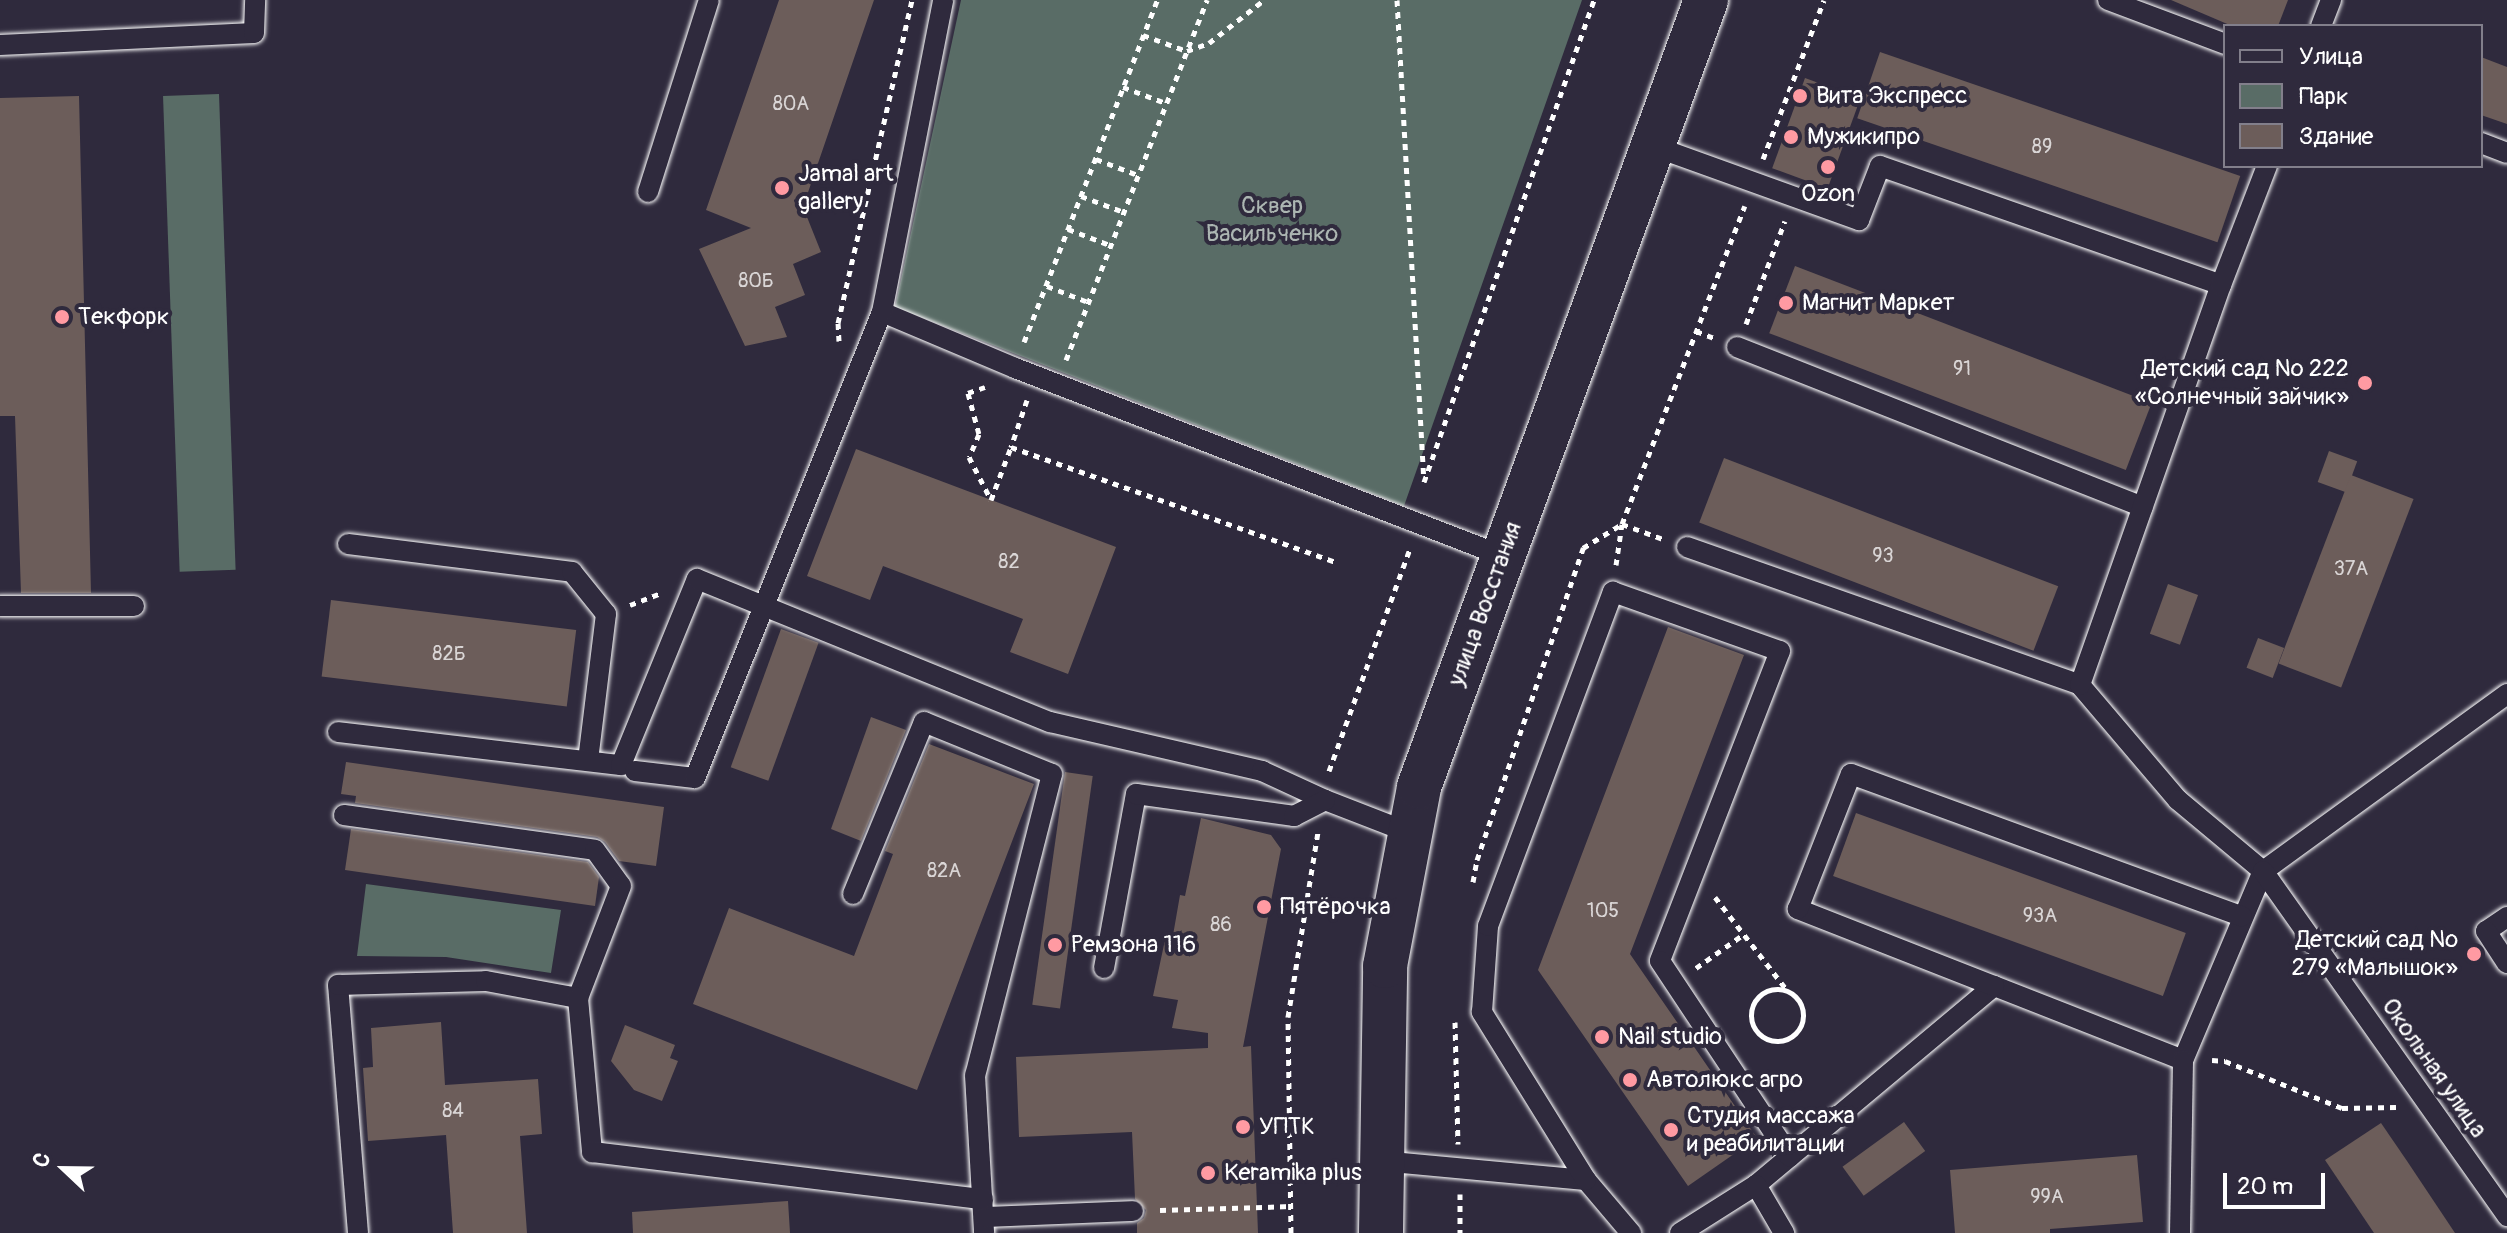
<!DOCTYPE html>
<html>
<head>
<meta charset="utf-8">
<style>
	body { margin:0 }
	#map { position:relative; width:2507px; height:1233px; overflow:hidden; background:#2f2a3d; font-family:Pangolin,sans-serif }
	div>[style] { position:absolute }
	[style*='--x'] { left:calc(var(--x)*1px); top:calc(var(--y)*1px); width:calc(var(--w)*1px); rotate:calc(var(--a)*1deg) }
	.green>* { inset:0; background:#596c66; transform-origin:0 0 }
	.building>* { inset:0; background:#6c5d5a; transform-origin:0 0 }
	.path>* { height:5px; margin-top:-2.5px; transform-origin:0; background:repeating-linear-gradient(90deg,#fff 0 6px,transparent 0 12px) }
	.path>.ring { margin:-2.5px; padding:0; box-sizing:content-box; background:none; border:5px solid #fff; border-radius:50% }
	.roads { filter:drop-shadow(0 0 2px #fff) drop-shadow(0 0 2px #fff) }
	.service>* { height:20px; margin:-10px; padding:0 10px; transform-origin:10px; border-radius:10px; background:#2f2a3d }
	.primary>* { height:44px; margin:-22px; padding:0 22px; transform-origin:22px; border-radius:22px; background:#2f2a3d }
	.dots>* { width:22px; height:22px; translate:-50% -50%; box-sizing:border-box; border:4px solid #2f2a3d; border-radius:50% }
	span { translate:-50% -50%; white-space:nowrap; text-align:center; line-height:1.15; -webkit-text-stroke:8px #2f2a3d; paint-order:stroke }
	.number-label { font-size:20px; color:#dad6d6 }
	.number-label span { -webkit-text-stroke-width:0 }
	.poi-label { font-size:24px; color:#fff }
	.left { translate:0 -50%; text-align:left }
	.right { translate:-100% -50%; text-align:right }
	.park-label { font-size:24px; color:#acb6b2 }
	.street-label { font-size:24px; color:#fff }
	.legend { position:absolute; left:2223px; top:24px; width:260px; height:144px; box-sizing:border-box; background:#2f2a3d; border:2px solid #827f8b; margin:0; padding:10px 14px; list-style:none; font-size:24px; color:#fff }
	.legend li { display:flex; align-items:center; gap:16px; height:40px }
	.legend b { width:40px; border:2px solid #827f8b }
	.north { position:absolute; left:24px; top:1129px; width:80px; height:80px; -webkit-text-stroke:6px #2f2a3d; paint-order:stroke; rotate:292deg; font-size:22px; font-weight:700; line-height:32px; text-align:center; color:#fff }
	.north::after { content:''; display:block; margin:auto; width:28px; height:36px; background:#fff; clip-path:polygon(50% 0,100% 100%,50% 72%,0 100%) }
	.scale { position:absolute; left:2223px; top:1173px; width:102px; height:36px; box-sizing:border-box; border:4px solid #fff; border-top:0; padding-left:10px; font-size:24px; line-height:28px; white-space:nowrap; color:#fff; -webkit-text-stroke:6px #2f2a3d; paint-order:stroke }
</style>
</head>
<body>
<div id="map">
	<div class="green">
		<i style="clip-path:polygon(961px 0,1582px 0,1404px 506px,895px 307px)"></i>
		<i style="left:219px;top:94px;width:476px;height:56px;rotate:88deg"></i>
		<i style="clip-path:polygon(366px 884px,561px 910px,551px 973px,446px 957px,357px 956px)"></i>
	</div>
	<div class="building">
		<i style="clip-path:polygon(779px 0,874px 0,803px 207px,821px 252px,793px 264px,805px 295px,775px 307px,787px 337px,745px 346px,699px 249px,751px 228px,706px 210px)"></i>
		<i style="clip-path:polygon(2171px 0,2288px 0,2278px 26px,2232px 26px)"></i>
		<i style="left:1880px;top:52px;width:381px;height:70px;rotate:19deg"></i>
		<i style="clip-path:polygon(2481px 57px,2507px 67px,2507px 124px,2481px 115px)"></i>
		<i style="left:1805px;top:78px;width:59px;height:96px;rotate:20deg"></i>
		<i style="clip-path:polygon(79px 96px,91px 593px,21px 593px,15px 416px,0 416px,0 98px)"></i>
		<i style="left:1795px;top:266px;width:382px;height:72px;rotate:21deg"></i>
		<i style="clip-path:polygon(856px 449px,1116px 547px,1068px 674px,1010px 652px,1023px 619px,883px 566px,870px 600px,807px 576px)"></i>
		<i style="left:2329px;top:451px;width:30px;height:33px;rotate:20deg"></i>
		<i style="left:1724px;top:458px;width:358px;height:69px;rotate:21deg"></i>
		<i style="left:2351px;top:475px;width:67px;height:202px;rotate:21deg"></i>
		<i style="left:2168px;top:584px;width:32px;height:53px;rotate:20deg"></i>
		<i style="left:331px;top:600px;width:247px;height:77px;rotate:7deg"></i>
		<i style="clip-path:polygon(1668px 627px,1744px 655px,1630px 954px,1757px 1138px,1688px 1186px,1538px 970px)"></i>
		<i style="left:781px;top:629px;width:40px;height:147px;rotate:20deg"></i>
		<i style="left:2258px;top:638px;width:28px;height:32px;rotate:21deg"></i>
		<i style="clip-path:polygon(871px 717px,906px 730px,861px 841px,831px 829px)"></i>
		<i style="clip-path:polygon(929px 744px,1034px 784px,917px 1090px,693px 1004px,729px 908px,854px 956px,893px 854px,885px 851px)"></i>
		<i style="clip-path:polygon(346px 762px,664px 807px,656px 866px,619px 861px,605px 842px,597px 837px,355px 803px,356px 796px,341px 794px)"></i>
		<i style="left:1065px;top:772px;width:28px;height:235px;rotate:8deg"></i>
		<i style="left:1856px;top:813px;width:351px;height:67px;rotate:20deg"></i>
		<i style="clip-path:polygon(1201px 818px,1271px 835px,1281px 849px,1243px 1047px,1251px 1046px,1258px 1233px,1137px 1233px,1137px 1223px,1144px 1218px,1146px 1210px,1135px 1199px,1132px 1132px,1019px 1137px,1016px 1057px,1208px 1048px,1208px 1033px,1172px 1028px,1178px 1000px,1153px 996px,1165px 940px,1172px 941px,1180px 895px,1185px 896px)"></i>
		<i style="clip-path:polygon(351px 829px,588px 862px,599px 877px,595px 906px,345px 870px)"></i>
		<i style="clip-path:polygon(441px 1022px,445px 1085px,538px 1079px,542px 1134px,520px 1136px,527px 1233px,453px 1233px,446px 1135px,368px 1141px,363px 1068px,373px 1067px,371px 1028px)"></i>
		<i style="clip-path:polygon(625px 1025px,675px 1045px,670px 1058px,678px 1061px,662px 1101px,634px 1090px,611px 1061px)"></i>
		<i style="left:1904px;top:1122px;width:36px;height:76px;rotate:54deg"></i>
		<i style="clip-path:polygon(2381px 1123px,2407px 1161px,2455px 1233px,2374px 1233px,2325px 1160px)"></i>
		<i style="clip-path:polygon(2137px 1155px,2143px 1222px,2050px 1229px,2050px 1233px,1955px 1233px,1950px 1170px)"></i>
		<i style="clip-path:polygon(788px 1201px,790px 1233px,633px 1233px,632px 1212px)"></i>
	</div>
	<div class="path">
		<i style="--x:1397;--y:0;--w:478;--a:86.8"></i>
		<i style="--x:1143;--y:35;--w:47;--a:20"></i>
		<i style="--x:1187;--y:51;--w:23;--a:-20"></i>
		<i style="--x:1209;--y:43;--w:70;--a:-38"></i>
		<i style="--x:1123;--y:87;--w:46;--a:20.4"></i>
		<i style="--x:1096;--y:159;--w:45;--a:20.9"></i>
		<i style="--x:1763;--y:159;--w:170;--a:-69"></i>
		<i style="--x:1081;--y:196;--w:46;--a:20.4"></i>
		<i style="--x:1068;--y:229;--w:45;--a:20.9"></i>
		<i style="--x:1047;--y:286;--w:44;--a:21.3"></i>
		<i style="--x:1746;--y:324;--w:110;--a:-69.3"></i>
		<i style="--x:1696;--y:331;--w:19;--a:21"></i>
		<i style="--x:839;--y:341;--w:18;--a:-93"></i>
		<i style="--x:838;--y:323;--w:331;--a:-77.1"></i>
		<i style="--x:1024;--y:342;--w:367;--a:-68.7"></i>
		<i style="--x:1066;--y:360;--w:387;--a:-68.6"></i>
		<i style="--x:985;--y:387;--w:18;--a:161"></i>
		<i style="--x:968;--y:393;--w:42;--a:75"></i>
		<i style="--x:979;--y:434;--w:25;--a:113"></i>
		<i style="--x:969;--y:457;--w:48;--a:62.9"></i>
		<i style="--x:1027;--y:400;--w:50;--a:108.8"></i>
		<i style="--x:1011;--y:447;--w:347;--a:19.5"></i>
		<i style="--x:1424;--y:482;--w:511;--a:-70.57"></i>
		<i style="--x:991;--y:500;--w:57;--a:-69.3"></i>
		<i style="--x:1616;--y:565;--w:41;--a:-81.7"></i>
		<i style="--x:1622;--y:524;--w:44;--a:20.1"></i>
		<i style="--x:630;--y:605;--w:33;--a:-21"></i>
		<i style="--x:1329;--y:771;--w:237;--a:-70"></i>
		<i style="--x:1473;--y:882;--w:22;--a:-80"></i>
		<i style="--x:1477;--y:860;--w:330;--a:-71.2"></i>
		<i style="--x:1583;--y:548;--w:46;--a:-31.6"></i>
		<i style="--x:1622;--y:524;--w:341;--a:-68.9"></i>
		<i style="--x:1715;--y:897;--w:118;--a:52.3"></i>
		<i style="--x:1696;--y:968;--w:59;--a:-35.3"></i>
		<i class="ring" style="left:1751px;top:989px;width:47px;height:47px"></i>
		<i style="--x:1455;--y:1022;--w:122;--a:88.6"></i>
		<i style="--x:2212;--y:1060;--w:13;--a:4"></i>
		<i style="--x:2225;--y:1061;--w:126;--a:21.9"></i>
		<i style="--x:2342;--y:1108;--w:54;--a:-1.1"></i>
		<i style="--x:1460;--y:1194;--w:39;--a:90"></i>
		<i style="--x:1160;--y:1210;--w:131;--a:-1.7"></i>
		<i style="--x:1291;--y:1233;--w:216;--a:-90.8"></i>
		<i style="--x:1288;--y:1017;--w:187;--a:-80.8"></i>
	</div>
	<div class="roads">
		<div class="service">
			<i style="--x:2108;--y:0;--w:125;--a:20.6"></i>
			<i style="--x:2321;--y:26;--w:28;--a:-69"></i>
			<i style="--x:0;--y:45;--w:254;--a:-2.7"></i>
			<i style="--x:254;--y:33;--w:33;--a:-88"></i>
			<i style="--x:2481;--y:143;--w:28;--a:21"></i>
			<i style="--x:1653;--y:146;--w:219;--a:19.8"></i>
			<i style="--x:1859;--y:220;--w:58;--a:-68.7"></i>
			<i style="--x:1880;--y:166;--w:361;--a:19.2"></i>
			<i style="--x:648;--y:192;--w:201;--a:-72.4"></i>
			<i style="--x:882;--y:312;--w:144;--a:22.8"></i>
			<i style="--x:1015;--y:368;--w:523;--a:21.07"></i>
			<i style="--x:1737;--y:347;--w:436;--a:21.5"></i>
			<i style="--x:348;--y:544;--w:226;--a:7.1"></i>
			<i style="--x:572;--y:572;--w:54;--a:51"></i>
			<i style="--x:606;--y:614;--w:148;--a:97"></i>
			<i style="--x:1687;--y:547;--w:417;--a:19.3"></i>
			<i style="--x:2080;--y:685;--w:151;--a:49.6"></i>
			<i style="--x:2178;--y:800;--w:111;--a:39.9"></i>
			<i style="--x:2263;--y:871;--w:205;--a:112.9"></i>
			<i style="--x:2183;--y:1060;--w:203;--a:-158.6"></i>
			<i style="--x:1994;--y:986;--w:310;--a:140.1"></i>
			<i style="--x:0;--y:606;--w:134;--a:0"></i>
			<i style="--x:2080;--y:685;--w:424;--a:-70.6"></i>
			<i style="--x:2221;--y:285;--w:128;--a:-68.9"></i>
			<i style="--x:2507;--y:694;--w:301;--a:144"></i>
			<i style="--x:2263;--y:871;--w:423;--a:54.7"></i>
			<i style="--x:338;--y:732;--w:285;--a:6.7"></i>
			<i style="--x:621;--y:765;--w:201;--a:-67.8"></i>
			<i style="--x:697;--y:579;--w:381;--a:22.1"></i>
			<i style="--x:1050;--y:722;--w:218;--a:13"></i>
			<i style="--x:1262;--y:771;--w:69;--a:24.7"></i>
			<i style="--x:1325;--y:800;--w:91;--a:21.2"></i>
			<i style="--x:635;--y:771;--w:60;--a:6.7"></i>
			<i style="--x:695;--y:778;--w:502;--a:-68.14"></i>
			<i style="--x:882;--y:312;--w:318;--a:-78.9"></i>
			<i style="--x:344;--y:815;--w:253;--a:7.9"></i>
			<i style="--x:595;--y:850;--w:44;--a:54.2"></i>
			<i style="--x:621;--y:886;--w:120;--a:111"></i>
			<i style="--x:853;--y:894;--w:186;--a:-67.6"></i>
			<i style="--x:924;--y:722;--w:138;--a:22.1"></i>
			<i style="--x:1052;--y:774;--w:311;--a:104.3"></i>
			<i style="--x:975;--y:1075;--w:158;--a:86.7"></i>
			<i style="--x:2507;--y:917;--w:25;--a:146"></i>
			<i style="--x:2486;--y:931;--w:38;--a:57"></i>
			<i style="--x:1104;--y:968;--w:177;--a:-79.6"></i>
			<i style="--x:1136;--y:794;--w:160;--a:7.9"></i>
			<i style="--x:1294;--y:816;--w:35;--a:-27"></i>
			<i style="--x:1994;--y:986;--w:211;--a:-158.6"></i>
			<i style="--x:1798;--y:909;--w:145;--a:-68.6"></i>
			<i style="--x:1851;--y:774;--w:416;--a:20"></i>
			<i style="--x:1380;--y:1161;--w:207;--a:5.3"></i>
			<i style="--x:1586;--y:1180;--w:70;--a:49.7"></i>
			<i style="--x:1586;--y:1180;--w:198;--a:-121.8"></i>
			<i style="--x:1482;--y:1012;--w:86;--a:-86"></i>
			<i style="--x:1488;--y:926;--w:357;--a:-69.5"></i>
			<i style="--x:1613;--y:592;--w:177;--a:19.5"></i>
			<i style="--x:1780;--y:651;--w:332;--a:111.2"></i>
			<i style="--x:1660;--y:961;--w:235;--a:56.4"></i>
			<i style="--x:984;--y:1217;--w:149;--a:-2.3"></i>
			<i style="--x:358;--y:1233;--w:249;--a:-94.6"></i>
			<i style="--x:338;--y:985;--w:148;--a:-1.5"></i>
			<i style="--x:486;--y:981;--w:94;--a:10.5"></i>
			<i style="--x:578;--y:998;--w:155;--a:84.8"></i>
			<i style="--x:592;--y:1152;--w:394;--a:6.9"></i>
			<i style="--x:1680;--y:1233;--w:90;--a:-32.3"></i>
			<i style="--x:1756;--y:1185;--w:56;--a:59.7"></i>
			<i style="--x:2180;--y:1233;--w:173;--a:-89"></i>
		</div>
		<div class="primary">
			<i style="--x:1381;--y:1233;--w:267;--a:-89.1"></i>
			<i style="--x:1385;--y:966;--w:182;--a:-79.2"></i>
			<i style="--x:1419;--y:787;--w:838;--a:-69.96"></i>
		</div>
	</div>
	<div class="dots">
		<i style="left:1800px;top:96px;background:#ff9aa2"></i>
		<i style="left:1791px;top:137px;background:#ff9aa2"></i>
		<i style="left:1828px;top:167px;background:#ff9aa2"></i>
		<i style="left:782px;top:188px;background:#ff9aa2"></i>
		<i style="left:1786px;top:303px;background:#ff9aa2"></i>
		<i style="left:62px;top:317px;background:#ff9aa2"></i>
		<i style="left:2365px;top:383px;background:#ff9aa2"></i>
		<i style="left:1264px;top:907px;background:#ff9aa2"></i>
		<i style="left:1055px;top:945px;background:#ff9aa2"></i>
		<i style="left:2474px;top:954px;background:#ff9aa2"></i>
		<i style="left:1602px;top:1037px;background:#ff9aa2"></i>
		<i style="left:1630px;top:1080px;background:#ff9aa2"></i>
		<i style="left:1243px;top:1127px;background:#ff9aa2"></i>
		<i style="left:1671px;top:1130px;background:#ff9aa2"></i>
		<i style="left:1208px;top:1173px;background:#ff9aa2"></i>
	</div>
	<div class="number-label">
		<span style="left:791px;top:103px">80А</span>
		<span style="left:2042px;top:146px">89</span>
		<span style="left:756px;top:280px">80Б</span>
		<span style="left:1962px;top:368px">91</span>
		<span style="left:1883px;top:555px">93</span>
		<span style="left:1009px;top:561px">82</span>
		<span style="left:2351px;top:568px">37А</span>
		<span style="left:449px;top:653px">82Б</span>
		<span style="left:944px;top:870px">82А</span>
		<span style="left:1603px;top:910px">105</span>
		<span style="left:2040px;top:915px">93А</span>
		<span style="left:1221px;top:924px">86</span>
		<span style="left:453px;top:1110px">84</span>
		<span style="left:2047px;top:1196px">99А</span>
	</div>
	<div class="poi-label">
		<span class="left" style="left:1816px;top:96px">Вита Экспресс</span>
		<span class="left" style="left:1807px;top:137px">Мужикипро</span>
		<span class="left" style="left:798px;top:188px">Jamal art<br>gallery</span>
		<span style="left:1828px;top:194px">Ozon</span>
		<span class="left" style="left:1802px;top:303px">Магнит Маркет</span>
		<span class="left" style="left:78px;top:317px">Текфорк</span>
		<span class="right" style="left:2349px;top:383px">Детский сад № 222<br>«Солнечный зайчик»</span>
		<span class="left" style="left:1280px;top:907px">Пятёрочка</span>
		<span class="right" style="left:2458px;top:954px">Детский сад №<br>279 «Малышок»</span>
		<span class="left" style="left:1071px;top:945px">Ремзона 116</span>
		<span class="left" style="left:1618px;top:1037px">Nail studio</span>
		<span class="left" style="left:1646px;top:1080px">Автолюкс агро</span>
		<span class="left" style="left:1687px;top:1130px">Студия массажа<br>и реабилитации</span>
		<span class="left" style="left:1259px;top:1127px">УПТК</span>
		<span class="left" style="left:1224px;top:1173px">Keramika plus</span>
	</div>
	<div class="park-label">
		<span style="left:1272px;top:220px">Сквер<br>Васильченко</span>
	</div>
	<div class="street-label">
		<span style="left:1485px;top:604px;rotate:-70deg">улица Восстания</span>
		<span style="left:2434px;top:1068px;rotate:55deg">Окольная улица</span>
	</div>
	<ul class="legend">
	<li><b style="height:10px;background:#2f2a3d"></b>Улица</li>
	<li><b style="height:22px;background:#596c66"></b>Парк</li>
	<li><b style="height:22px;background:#6c5d5a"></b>Здание</li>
	</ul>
	<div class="north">С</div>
	<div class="scale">20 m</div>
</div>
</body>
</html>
